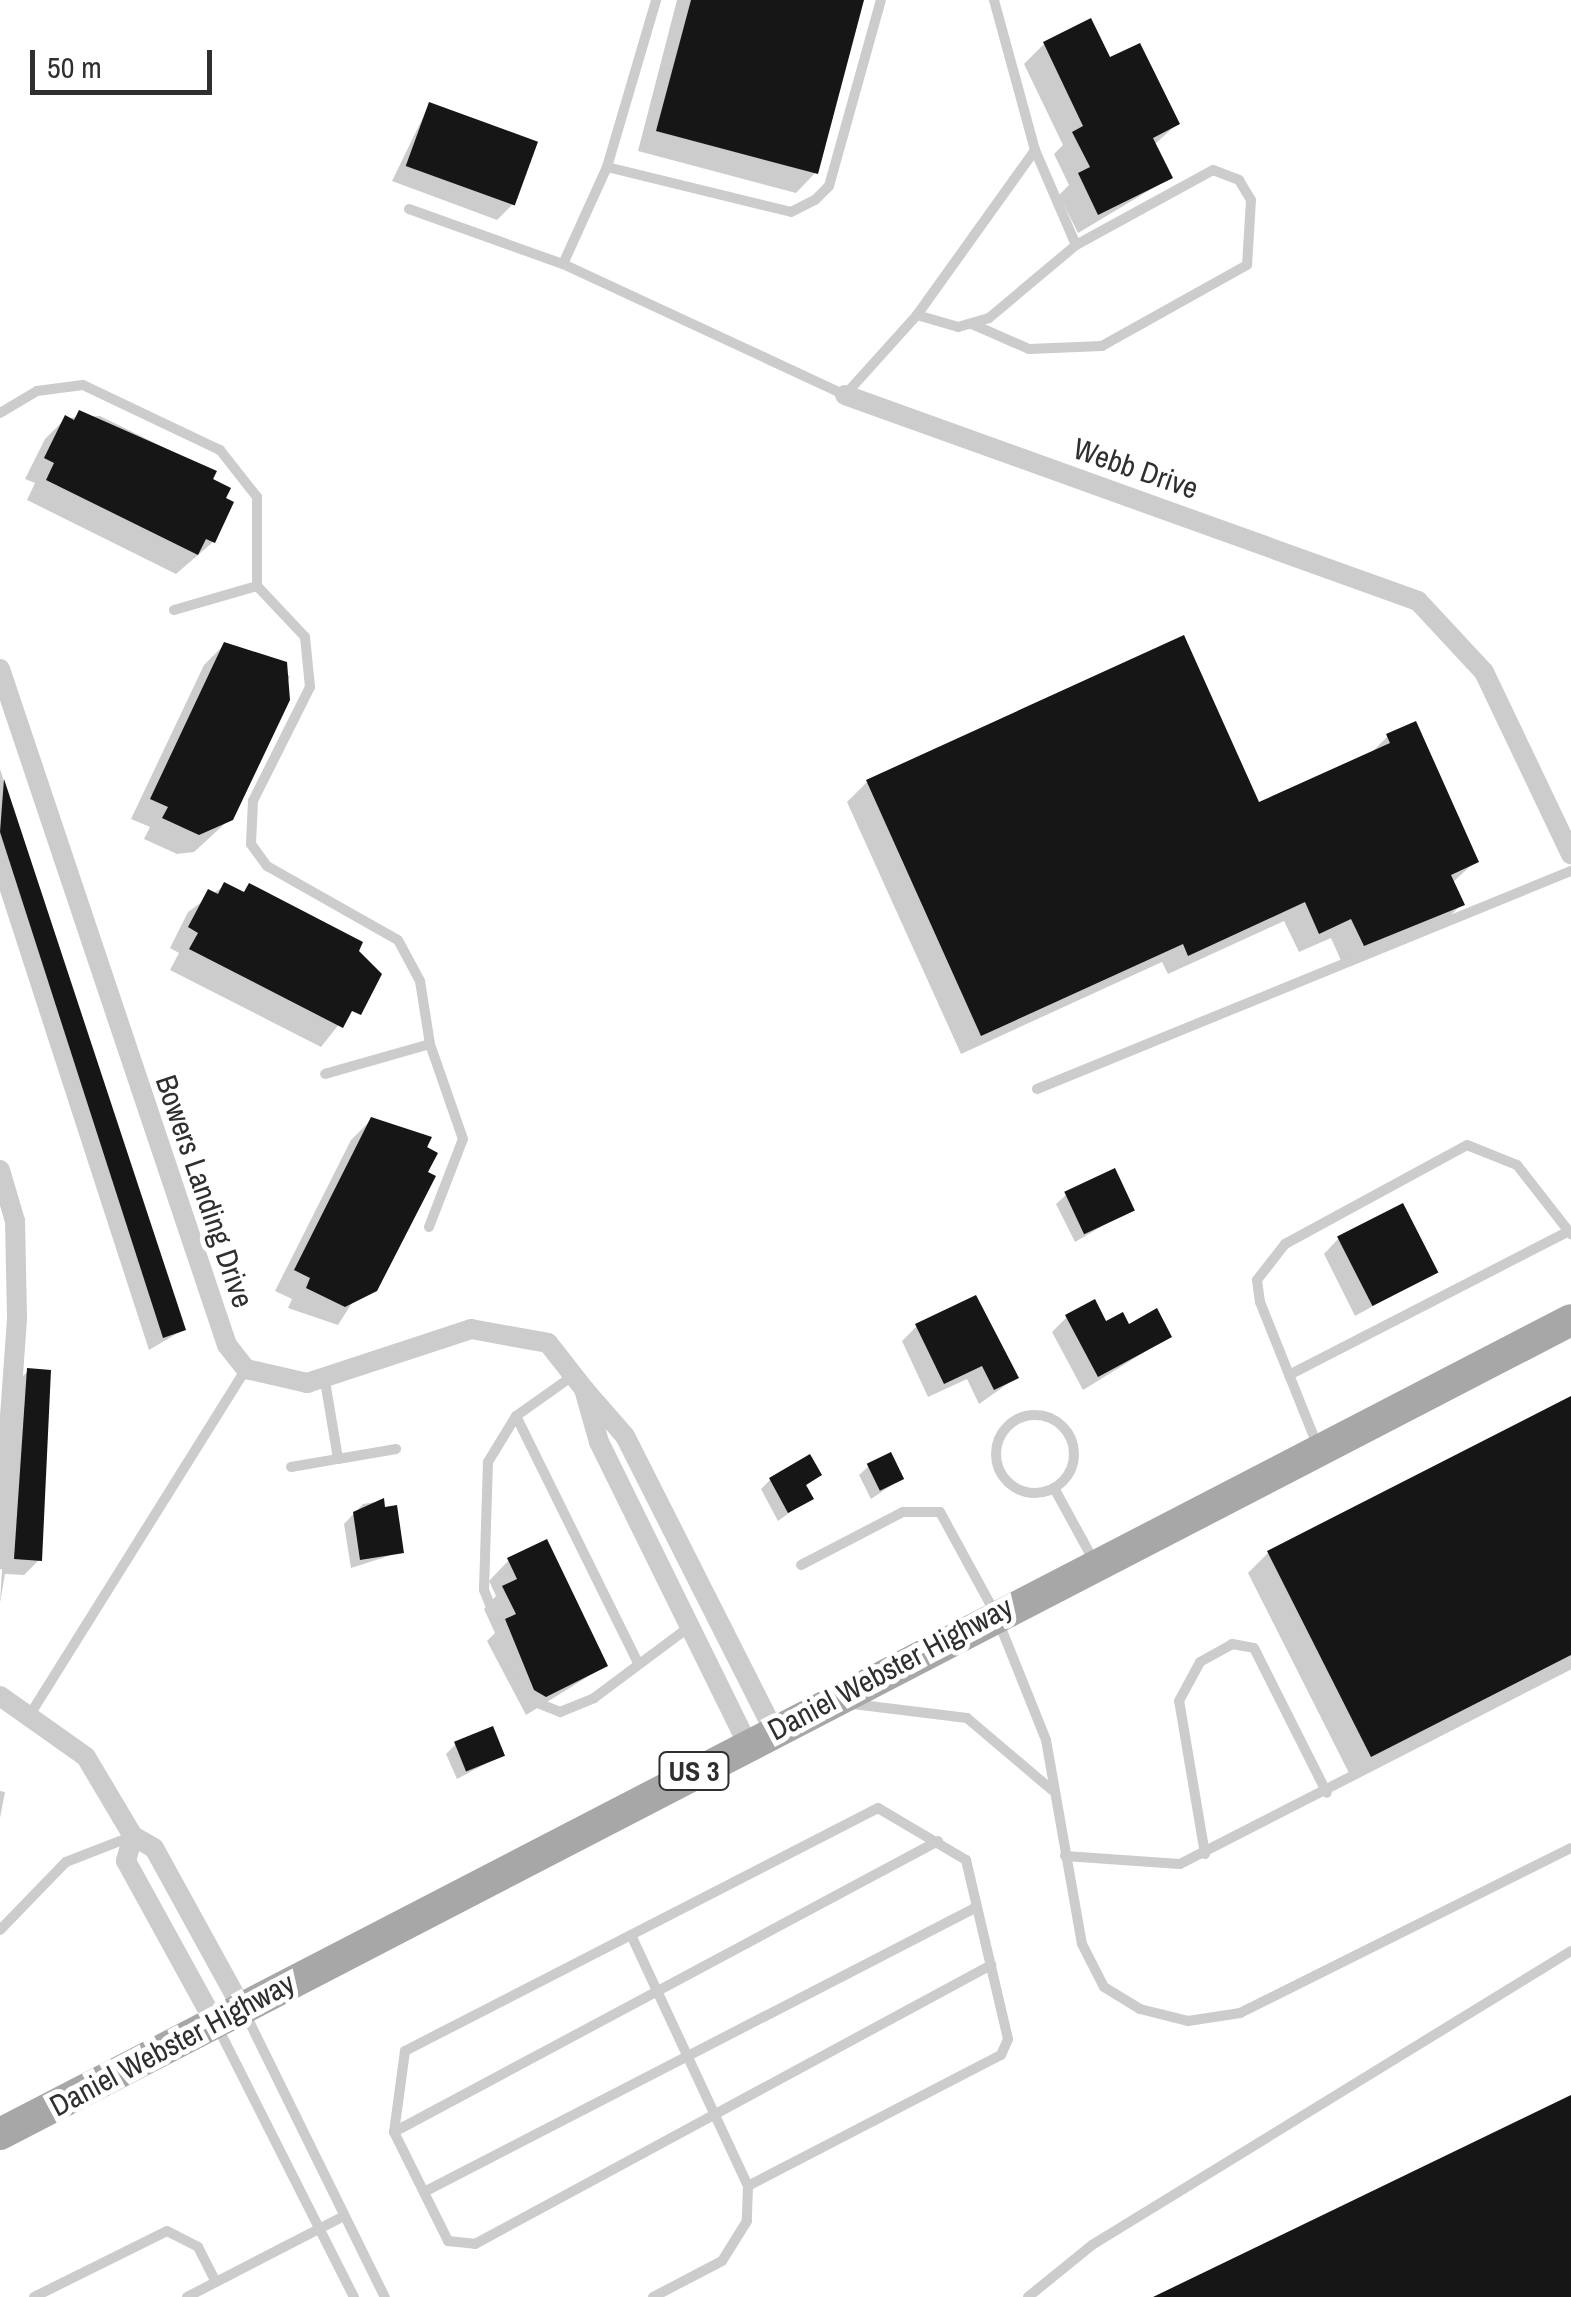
<!DOCTYPE html>
<html>
<head>
<meta charset="utf-8">
<style>
	body { margin:0 }
	#map { position:relative; width:1571px; height:2297px; overflow:hidden; background:#fff; font-family:"Archivo Narrow",sans-serif }
	div>[style] { position:absolute }
	[style*='--x'] { left:calc(var(--x)*1px); top:calc(var(--y)*1px); width:calc(var(--w)*1px); rotate:calc(var(--a)*1deg) }
	.shadow>* { inset:0; background:#0003 }
	.building>* { inset:0; background:#161616; transform-origin:0 0 }
	.lane>* { height:10px; margin:-5px; padding:0 5px; transform-origin:5px; border-radius:5px; background:#ccc }
	.lane>.ring { margin:-5px; padding:0; box-sizing:content-box; background:none; border:10px solid #ccc; border-radius:50% }
	.street>* { height:20px; margin:-10px; padding:0 10px; transform-origin:10px; border-radius:10px; background:#ccc }
	.primary>* { height:32px; margin:-16px; padding:0 16px; transform-origin:16px; border-radius:16px; background:#a7a7a7 }
	span { translate:-50% -50%; white-space:nowrap; text-align:center; line-height:1.15; -webkit-text-stroke:10px #fff; paint-order:stroke }
	.shield-label span { padding:2px 8px; background:#fff; border:2px solid; border-radius:8px; -webkit-text-stroke-width:0 }
	.shield-label { font-size:28px; color:#2f2f2f; font-weight:700 }
	.street-label { font-size:30px; color:#2f2f2f }
	.scale { position:absolute; left:30px; top:50px; width:182px; height:45px; box-sizing:border-box; border:5px solid #2f2f2f; border-top:0; padding-left:12px; font-size:30px; line-height:35px; white-space:nowrap; color:#2f2f2f; -webkit-text-stroke:8px #fff; paint-order:stroke }
</style>
</head>
<body>
<div id="map">
	<div class="shadow">
		<i style="clip-path:polygon(677px 0,861px 0,816px 172px,796px 193px,638px 151px)"></i>
		<i style="clip-path:polygon(1044px 44px,1109px 61px,1177px 124px,1154px 145px,1170px 178px,1078px 233px,1059px 195px,1069px 185px,1054px 154px,1063px 145px,1024px 64px)"></i>
		<i style="clip-path:polygon(429px 105px,512px 205px,497px 220px,392px 181px)"></i>
		<i style="clip-path:polygon(100px 416px,214px 472px,213px 542px,176px 574px,27px 500px,35px 483px,25px 479px,45px 439px,66px 418px)"></i>
		<i style="clip-path:polygon(224px 645px,284px 663px,280px 672px,290px 676px,231px 818px,194px 852px,177px 854px,144px 839px,150px 827px,131px 819px,204px 665px)"></i>
		<i style="clip-path:polygon(1388px 736px,1476px 861px,1452px 883px,1462px 904px,1442px 924px,1343px 965px,1331px 938px,1299px 952px,1284px 921px,1168px 974px,1162px 962px,961px 1054px,847px 802px,867px 782px,1257px 806px,1369px 755px)"></i>
		<i style="clip-path:polygon(0 769px,183px 1330px,149px 1350px,0 891px)"></i>
		<i style="clip-path:polygon(225px 885px,242px 894px,249px 886px,379px 974px,321px 1047px,170px 970px,179px 953px,170px 948px,188px 912px)"></i>
		<i style="clip-path:polygon(371px 1120px,429px 1138px,425px 1174px,432px 1177px,338px 1325px,288px 1308px,292px 1299px,275px 1291px,351px 1140px)"></i>
		<i style="clip-path:polygon(1066px 1195px,1132px 1209px,1075px 1242px,1056px 1204px)"></i>
		<i style="clip-path:polygon(1338px 1239px,1435px 1272px,1355px 1316px,1324px 1254px)"></i>
		<i style="clip-path:polygon(1067px 1317px,1128px 1327px,1169px 1337px,1083px 1390px,1052px 1332px)"></i>
		<i style="clip-path:polygon(917px 1326px,1016px 1378px,979px 1404px,967px 1379px,928px 1397px,902px 1341px)"></i>
		<i style="clip-path:polygon(28px 1371px,39px 1560px,24px 1575px,5px 1574px,0 1603px,13px 1386px)"></i>
		<i style="clip-path:polygon(1571px 1399px,1571px 1663px,1350px 1775px,1248px 1573px,1268px 1553px)"></i>
		<i style="clip-path:polygon(869px 1466px,901px 1479px,871px 1499px,859px 1475px)"></i>
		<i style="clip-path:polygon(819px 1475px,804px 1487px,810px 1498px,778px 1521px,761px 1489px,770px 1480px)"></i>
		<i style="clip-path:polygon(382px 1501px,401px 1552px,351px 1568px,344px 1524px,363px 1504px)"></i>
		<i style="clip-path:polygon(509px 1560px,605px 1666px,526px 1715px,487px 1641px,495px 1633px,484px 1609px,496px 1596px,489px 1581px)"></i>
		<i style="clip-path:polygon(456px 1744px,502px 1755px,457px 1779px,446px 1754px)"></i>
		<i style="clip-path:polygon(0 1791px,5px 1792px,0 1818px)"></i>
	</div>
	<div class="building">
		<i style="clip-path:polygon(691px 0,864px 0,818px 174px,656px 131px)"></i>
		<i style="clip-path:polygon(1091px 18px,1110px 57px,1140px 43px,1180px 124px,1153px 138px,1173px 178px,1098px 215px,1078px 173px,1090px 167px,1072px 132px,1083px 126px,1043px 42px)"></i>
		<i style="left:429px;top:102px;width:116px;height:68px;rotate:20deg"></i>
		<i style="clip-path:polygon(79px 410px,217px 471px,213px 479px,231px 488px,226px 498px,234px 502px,215px 543px,206px 539px,198px 555px,46px 480px,54px 463px,44px 458px,65px 415px,74px 420px)"></i>
		<i style="clip-path:polygon(1184px 635px,1259px 802px,1390px 743px,1386px 734px,1416px 721px,1479px 862px,1451px 875px,1465px 905px,1364px 946px,1351px 919px,1319px 934px,1305px 902px,1188px 956px,1183px 944px,981px 1036px,866px 780px)"></i>
		<i style="clip-path:polygon(224px 642px,287px 662px,290px 700px,233px 820px,199px 835px,162px 818px,168px 807px,150px 799px)"></i>
		<i style="clip-path:polygon(4px 779px,186px 1330px,163px 1338px,0 832px)"></i>
		<i style="clip-path:polygon(224px 882px,244px 892px,249px 883px,363px 942px,359px 951px,382px 974px,361px 1015px,352px 1011px,343px 1028px,189px 949px,198px 933px,188px 927px,208px 889px,218px 894px)"></i>
		<i style="clip-path:polygon(371px 1117px,432px 1137px,427px 1147px,438px 1153px,428px 1172px,436px 1176px,377px 1291px,345px 1307px,306px 1288px,310px 1278px,294px 1270px)"></i>
		<i style="left:1115px;top:1168px;width:47px;height:56px;rotate:65deg"></i>
		<i style="left:1403px;top:1203px;width:78px;height:74px;rotate:63deg"></i>
		<i style="clip-path:polygon(976px 1295px,1019px 1378px,994px 1390px,982px 1366px,944px 1384px,915px 1324px)"></i>
		<i style="clip-path:polygon(1095px 1299px,1106px 1321px,1123px 1312px,1129px 1324px,1157px 1308px,1172px 1337px,1098px 1377px,1065px 1315px)"></i>
		<i style="clip-path:polygon(27px 1368px,51px 1370px,42px 1561px,14px 1559px)"></i>
		<i style="clip-path:polygon(1571px 1396px,1571px 1655px,1371px 1757px,1267px 1551px)"></i>
		<i style="left:891px;top:1452px;width:30px;height:27px;rotate:64deg"></i>
		<i style="clip-path:polygon(810px 1454px,822px 1475px,806px 1485px,814px 1499px,788px 1513px,769px 1478px)"></i>
		<i style="clip-path:polygon(384px 1498px,385px 1507px,397px 1505px,404px 1553px,360px 1560px,353px 1512px)"></i>
		<i style="clip-path:polygon(547px 1539px,608px 1666px,546px 1697px,534px 1690px,505px 1619px,516px 1614px,502px 1586px,517px 1579px,507px 1558px)"></i>
		<i style="left:493px;top:1726px;width:32px;height:42px;rotate:68deg"></i>
		<i style="clip-path:polygon(1571px 2095px,1571px 2297px,1153px 2297px)"></i>
	</div>
	<div class="lane">
		<i style="--x:1035;--y:150;--w:103;--a:66.7"></i>
		<i style="--x:607;--y:167;--w:189;--a:13.7"></i>
		<i style="--x:791;--y:212;--w:27;--a:-27"></i>
		<i style="--x:815;--y:200;--w:20;--a:-45"></i>
		<i style="--x:829;--y:186;--w:193;--a:-74.4"></i>
		<i style="--x:409;--y:209;--w:164;--a:19.7"></i>
		<i style="--x:563;--y:264;--w:311;--a:24.9"></i>
		<i style="--x:845;--y:395;--w:108;--a:-48"></i>
		<i style="--x:917;--y:315;--w:203;--a:-54.4"></i>
		<i style="--x:1035;--y:150;--w:156;--a:-105.3"></i>
		<i style="--x:563;--y:264;--w:107;--a:-65.6"></i>
		<i style="--x:607;--y:167;--w:174;--a:-73.6"></i>
		<i style="--x:917;--y:315;--w:43;--a:16.3"></i>
		<i style="--x:958;--y:327;--w:32;--a:-16"></i>
		<i style="--x:989;--y:318;--w:114;--a:-40"></i>
		<i style="--x:1076;--y:245;--w:156;--a:-28.7"></i>
		<i style="--x:1213;--y:170;--w:28;--a:21"></i>
		<i style="--x:1239;--y:180;--w:23;--a:59"></i>
		<i style="--x:1251;--y:200;--w:65;--a:93.5"></i>
		<i style="--x:1247;--y:265;--w:166;--a:150.8"></i>
		<i style="--x:1102;--y:346;--w:73;--a:177.6"></i>
		<i style="--x:1029;--y:349;--w:62;--a:-156.3"></i>
		<i style="--x:0;--y:413;--w:43;--a:-30.7"></i>
		<i style="--x:37;--y:391;--w:46;--a:-7.4"></i>
		<i style="--x:83;--y:385;--w:152;--a:25.4"></i>
		<i style="--x:220;--y:450;--w:60;--a:51.8"></i>
		<i style="--x:257;--y:497;--w:89;--a:90"></i>
		<i style="--x:174;--y:610;--w:86;--a:-16.1"></i>
		<i style="--x:257;--y:586;--w:70;--a:46.7"></i>
		<i style="--x:305;--y:637;--w:50;--a:84.3"></i>
		<i style="--x:310;--y:687;--w:127;--a:116.6"></i>
		<i style="--x:253;--y:801;--w:43;--a:92.7"></i>
		<i style="--x:251;--y:844;--w:27;--a:54"></i>
		<i style="--x:267;--y:866;--w:150;--a:29.5"></i>
		<i style="--x:398;--y:940;--w:47;--a:61.8"></i>
		<i style="--x:420;--y:981;--w:64;--a:81"></i>
		<i style="--x:430;--y:1044;--w:109;--a:164.1"></i>
		<i style="--x:1037;--y:1089;--w:577;--a:-22.21"></i>
		<i style="--x:429;--y:1227;--w:94;--a:-68.9"></i>
		<i style="--x:463;--y:1139;--w:101;--a:-109.2"></i>
		<i style="--x:574;--y:1375;--w:71;--a:144.7"></i>
		<i style="--x:516;--y:1416;--w:273;--a:63.7"></i>
		<i style="--x:1289;--y:1375;--w:315;--a:-27.2"></i>
		<i style="--x:325;--y:1381;--w:79;--a:80.5"></i>
		<i style="--x:338;--y:1459;--w:59;--a:-9.8"></i>
		<i class="ring" style="left:996px;top:1415px;width:68px;height:68px"></i>
		<i style="--x:516;--y:1416;--w:54;--a:121.3"></i>
		<i style="--x:488;--y:1462;--w:128;--a:91.8"></i>
		<i style="--x:484;--y:1590;--w:118;--a:68"></i>
		<i style="--x:528;--y:1699;--w:35;--a:22"></i>
		<i style="--x:560;--y:1712;--w:37;--a:-22"></i>
		<i style="--x:594;--y:1698;--w:117;--a:-36.7"></i>
		<i style="--x:1318;--y:1447;--w:156;--a:-111.8"></i>
		<i style="--x:1260;--y:1302;--w:22;--a:-98"></i>
		<i style="--x:1257;--y:1280;--w:46;--a:-52.1"></i>
		<i style="--x:1285;--y:1244;--w:207;--a:-28.5"></i>
		<i style="--x:1467;--y:1145;--w:54;--a:21.8"></i>
		<i style="--x:1517;--y:1165;--w:88;--a:52"></i>
		<i style="--x:291;--y:1467;--w:48;--a:-9.7"></i>
		<i style="--x:1054;--y:1488;--w:83;--a:61.3"></i>
		<i style="--x:801;--y:1565;--w:115;--a:-27.5"></i>
		<i style="--x:903;--y:1512;--w:37;--a:0"></i>
		<i style="--x:940;--y:1512;--w:115;--a:61.4"></i>
		<i style="--x:995;--y:1613;--w:137;--a:68.1"></i>
		<i style="--x:1046;--y:1740;--w:207;--a:80"></i>
		<i style="--x:1082;--y:1944;--w:48;--a:62.9"></i>
		<i style="--x:1104;--y:1987;--w:42;--a:31.4"></i>
		<i style="--x:1140;--y:2009;--w:49;--a:14"></i>
		<i style="--x:1188;--y:2021;--w:53;--a:-8.7"></i>
		<i style="--x:1240;--y:2013;--w:370;--a:-26.5"></i>
		<i style="--x:853;--y:1704;--w:115;--a:7"></i>
		<i style="--x:967;--y:1718;--w:111;--a:40.3"></i>
		<i style="--x:31;--y:1713;--w:406;--a:-58"></i>
		<i style="--x:1205;--y:1854;--w:155;--a:-99.6"></i>
		<i style="--x:1179;--y:1701;--w:44;--a:-61.7"></i>
		<i style="--x:1200;--y:1662;--w:37;--a:-29"></i>
		<i style="--x:1232;--y:1644;--w:22;--a:10"></i>
		<i style="--x:1254;--y:1648;--w:162;--a:63.3"></i>
		<i style="--x:1065;--y:1856;--w:115;--a:4"></i>
		<i style="--x:1180;--y:1864;--w:439;--a:-27.1"></i>
		<i style="--x:0;--y:1930;--w:95;--a:-45.9"></i>
		<i style="--x:66;--y:1862;--w:72;--a:-21.2"></i>
		<i style="--x:631;--y:1935;--w:277;--a:65"></i>
		<i style="--x:748;--y:2186;--w:35;--a:92"></i>
		<i style="--x:747;--y:2221;--w:47;--a:122"></i>
		<i style="--x:722;--y:2261;--w:78;--a:152.4"></i>
		<i style="--x:244;--y:2011;--w:319;--a:63.8"></i>
		<i style="--x:217;--y:2026;--w:304;--a:63.2"></i>
		<i style="--x:394;--y:2132;--w:617;--a:-28.14"></i>
		<i style="--x:748;--y:2186;--w:285;--a:-27.4"></i>
		<i style="--x:1001;--y:2055;--w:17;--a:-66"></i>
		<i style="--x:1008;--y:2039;--w:184;--a:-103.2"></i>
		<i style="--x:966;--y:1860;--w:102;--a:-149.4"></i>
		<i style="--x:878;--y:1808;--w:532;--a:152.81"></i>
		<i style="--x:405;--y:2051;--w:82;--a:97.7"></i>
		<i style="--x:394;--y:2132;--w:122;--a:63.6"></i>
		<i style="--x:448;--y:2241;--w:27;--a:6"></i>
		<i style="--x:475;--y:2244;--w:587;--a:-28.4"></i>
		<i style="--x:424;--y:2192;--w:622;--a:-27.27"></i>
		<i style="--x:34;--y:2297;--w:148;--a:-26.4"></i>
		<i style="--x:167;--y:2231;--w:35;--a:27"></i>
		<i style="--x:198;--y:2247;--w:39;--a:63"></i>
		<i style="--x:187;--y:2297;--w:177;--a:-27.3"></i>
		<i style="--x:1028;--y:2297;--w:82;--a:-39.1"></i>
		<i style="--x:1092;--y:2245;--w:562;--a:-31.54"></i>
	</div>
	<div class="street">
		<i style="--x:845;--y:395;--w:609;--a:19.77"></i>
		<i style="--x:1418;--y:601;--w:97;--a:47.1"></i>
		<i style="--x:1484;--y:672;--w:202;--a:64.5"></i>
		<i style="--x:0;--y:669;--w:713;--a:71.44"></i>
		<i style="--x:227;--y:1345;--w:31;--a:52"></i>
		<i style="--x:246;--y:1369;--w:63;--a:12.9"></i>
		<i style="--x:307;--y:1383;--w:173;--a:-18.2"></i>
		<i style="--x:471;--y:1329;--w:78;--a:10.3"></i>
		<i style="--x:548;--y:1343;--w:58;--a:52"></i>
		<i style="--x:584;--y:1389;--w:55;--a:74.2"></i>
		<i style="--x:599;--y:1442;--w:335;--a:63.8"></i>
		<i style="--x:0;--y:1170;--w:53;--a:73.6"></i>
		<i style="--x:15;--y:1221;--w:98;--a:88.8"></i>
		<i style="--x:17;--y:1319;--w:241;--a:94.1"></i>
		<i style="--x:584;--y:1389;--w:62;--a:48.9"></i>
		<i style="--x:625;--y:1436;--w:328;--a:63.2"></i>
		<i style="--x:0;--y:1696;--w:105;--a:35.3"></i>
		<i style="--x:86;--y:1757;--w:92;--a:59.3"></i>
		<i style="--x:133;--y:1836;--w:24;--a:30"></i>
		<i style="--x:154;--y:1848;--w:180;--a:61.2"></i>
		<i style="--x:133;--y:1836;--w:26;--a:106"></i>
		<i style="--x:126;--y:1861;--w:183;--a:61.2"></i>
	</div>
	<div class="primary">
		<i style="--x:0;--y:2134;--w:1769;--a:-27.39"></i>
	</div>
	<div class="shield-label">
		<span style="left:694px;top:1771px">US 3</span>
	</div>
	<div class="street-label">
		<span style="left:1136px;top:468px;rotate:19deg">Webb Drive</span>
		<span style="left:205px;top:1191px;rotate:71deg">Bowers Landing Drive</span>
		<span style="left:890px;top:1668px;rotate:-28deg">Daniel Webster Highway</span>
		<span style="left:172px;top:2044px;rotate:-28deg">Daniel Webster Highway</span>
	</div>
	<div class="scale">50 m</div>
</div>
</body>
</html>
